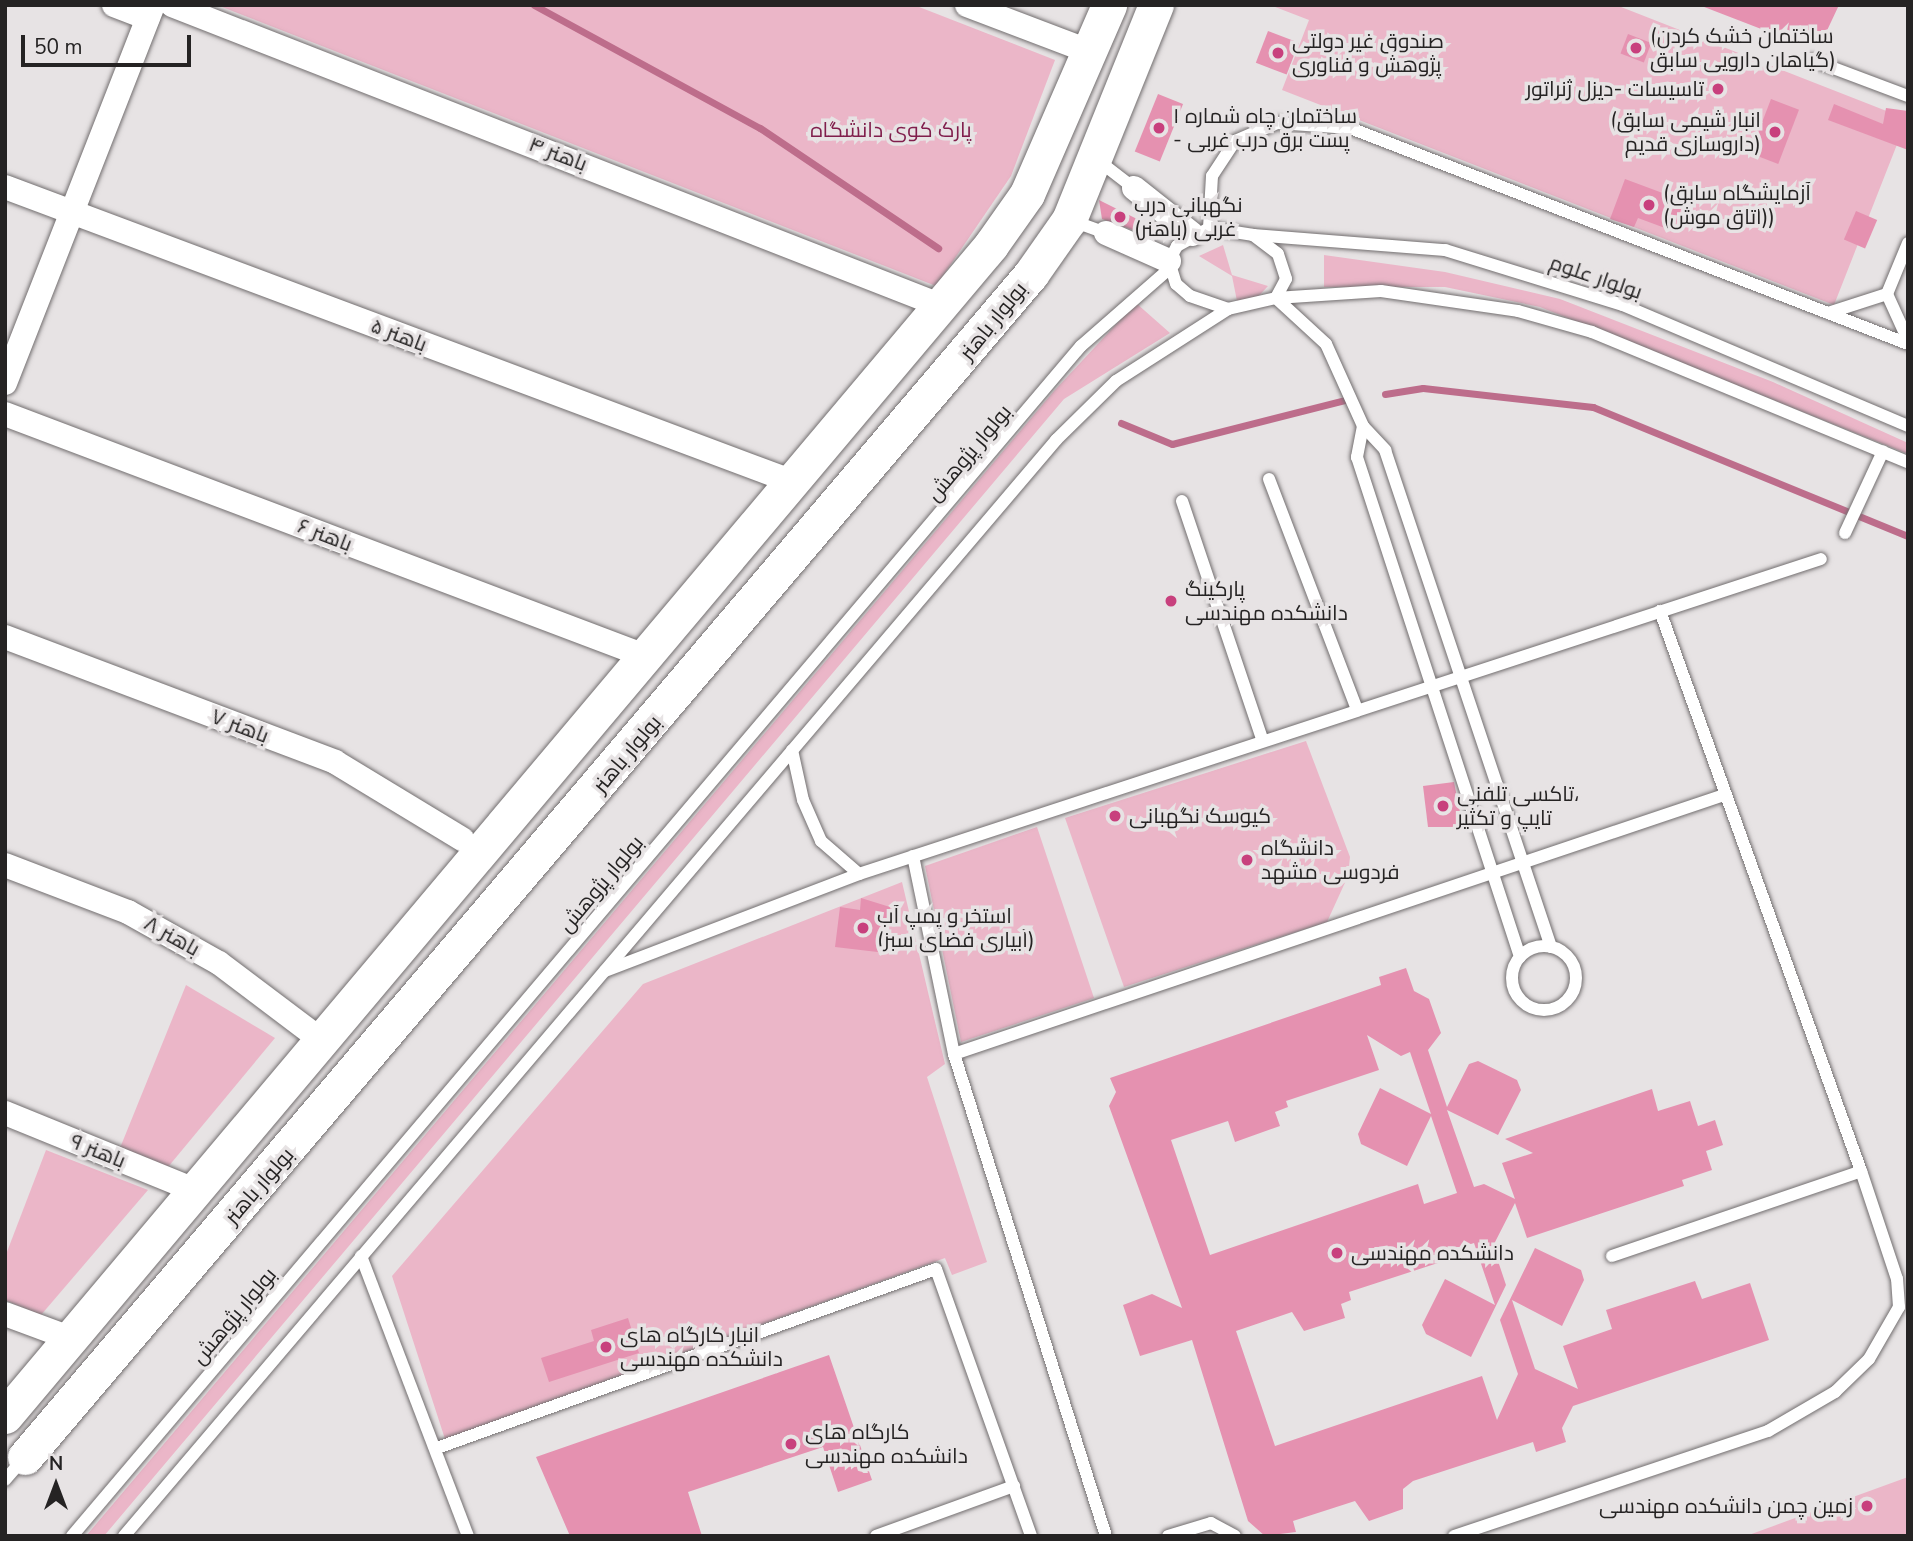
<!DOCTYPE html>
<html>
<head>
<meta charset="utf-8">
<style>
	body { margin:0 }
	#map { position:relative; width:1913px; height:1541px; overflow:hidden; background:#e7e3e4; font-family:"Nunito Sans",Cairo,sans-serif }
	div>[style] { position:absolute }
	[style*='--x'] { left:calc(var(--x)*1px); top:calc(var(--y)*1px); width:calc(var(--w)*1px); rotate:calc(var(--a)*1deg) }
	.green>* { inset:0; background:#ebb6c8 }
	.stream>* { height:7px; margin:-3.5px; padding:0 3.5px; transform-origin:3.5px; border-radius:3.5px; background:#bd6d8b }
	.building>* { inset:0; background:#e591b0; transform-origin:0 0 }
	.roads { filter:drop-shadow(0 0 2px #726e6f) drop-shadow(0 0 2px #726e6f) }
	.lane>* { height:12px; margin:-6px; padding:0 6px; transform-origin:6px; border-radius:6px; background:#fff }
	.lane>.ring { margin:-6px; padding:0; box-sizing:content-box; background:none; border:12px solid #fff; border-radius:50% }
	.street>* { height:24px; margin:-12px; padding:0 12px; transform-origin:12px; border-radius:12px; background:#fff }
	.secondary>* { height:35px; margin:-17.5px; padding:0 17.5px; transform-origin:17.5px; border-radius:17.5px; background:#fff }
	.dots>* { width:19px; height:19px; translate:-50% -50%; box-sizing:border-box; border:4px solid #e7e3e4; border-radius:50% }
	span { translate:-50% -50%; white-space:nowrap; text-align:center; line-height:1.15; -webkit-text-stroke:7px #e7e3e4; paint-order:stroke }
	.poi-label { font-size:21px; color:#252323 }
	.left { translate:0 -50%; text-align:left }
	.right { translate:-100% -50%; text-align:right }
	.park-label { font-size:21px; color:#801e4c }
	.street-label { font-size:21px; color:#252323 }
	.frame { position:absolute; inset:0; border:7px solid #252323; pointer-events:none }
	.north { position:absolute; left:21px; top:1450px; width:70px; height:70px; -webkit-text-stroke:5px #e7e3e4; paint-order:stroke; rotate:0deg; font-size:19px; font-weight:700; line-height:28px; text-align:center; color:#252323 }
	.north::after { content:''; display:block; margin:auto; width:24px; height:32px; background:#252323; clip-path:polygon(50% 0,100% 100%,50% 72%,0 100%) }
	.scale { position:absolute; left:21px; top:35px; width:170px; height:32px; box-sizing:border-box; border:4px solid #252323; border-top:0; padding-left:9px; font-size:21px; line-height:24px; white-space:nowrap; color:#252323; -webkit-text-stroke:5px #e7e3e4; paint-order:stroke }
</style>
</head>
<body>
<div id="map">
	<div class="green">
		<i style="clip-path:polygon(217px 5px,914px 5px,1055px 60px,1011px 176px,936px 286px)"></i>
		<i style="clip-path:polygon(1270px 5px,1616px 5px,1907px 119px,1834px 305px,1282px 90px,1309px 20px)"></i>
		<i style="clip-path:polygon(1223px 245px,1232px 275px,1268px 286px,1255px 300px,1237px 301px,1232px 276px,1199px 256px)"></i>
		<i style="clip-path:polygon(1324px 255px,1445px 272px,1560px 299px,1773px 382px,1908px 443px,1908px 454px,1540px 307px,1445px 287px,1324px 287px)"></i>
		<i style="clip-path:polygon(1136px 303px,1170px 333px,1064px 399px,104px 1536px,86px 1536px,1054px 391px)"></i>
		<i style="clip-path:polygon(1306px 741px,1350px 857px,1348px 876px,1327px 922px,1124px 987px,1065px 818px)"></i>
		<i style="clip-path:polygon(1037px 827px,1094px 998px,961px 1042px,925px 866px)"></i>
		<i style="clip-path:polygon(902px 882px,945px 1064px,927px 1077px,987px 1262px,952px 1275px,945px 1258px,445px 1439px,392px 1276px,643px 984px)"></i>
		<i style="clip-path:polygon(186px 985px,275px 1038px,168px 1167px,120px 1148px)"></i>
		<i style="clip-path:polygon(46px 1150px,148px 1190px,41px 1315px,5px 1300px,5px 1257px)"></i>
		<i style="clip-path:polygon(1908px 1477px,1908px 1536px,1746px 1536px)"></i>
	</div>
	<div class="stream">
		<i style="--x:534;--y:5;--w:257;--a:28.6"></i>
		<i style="--x:760;--y:128;--w:215;--a:34"></i>
		<i style="--x:1385;--y:394;--w:38;--a:-9"></i>
		<i style="--x:1423;--y:388;--w:171;--a:6.4"></i>
		<i style="--x:1593;--y:407;--w:340;--a:22.3"></i>
		<i style="--x:1121;--y:423;--w:55;--a:22.4"></i>
		<i style="--x:1172;--y:444;--w:178;--a:-14.3"></i>
	</div>
	<div class="building">
		<i style="clip-path:polygon(1699px 5px,1839px 5px,1823px 39px,1795px 29px,1790px 40px)"></i>
		<i style="left:1268px;top:31px;width:33px;height:34px;rotate:21deg"></i>
		<i style="left:1628px;top:34px;width:25px;height:21px;rotate:21deg"></i>
		<i style="left:1158px;top:94px;width:27px;height:62px;rotate:22deg"></i>
		<i style="left:1771px;top:99px;width:30px;height:58px;rotate:21deg"></i>
		<i style="clip-path:polygon(1834px 104px,1883px 124px,1886px 108px,1908px 111px,1908px 150px,1828px 120px)"></i>
		<i style="clip-path:polygon(1625px 179px,1684px 201px,1673px 231px,1638px 218px,1634px 227px,1610px 219px)"></i>
		<i style="clip-path:polygon(1099px 200px,1159px 230px,1155px 238px,1102px 219px)"></i>
		<i style="left:1856px;top:211px;width:23px;height:31px;rotate:23deg"></i>
		<i style="clip-path:polygon(1454px 782px,1463px 827px,1428px 827px,1423px 786px)"></i>
		<i style="clip-path:polygon(861px 898px,890px 907px,886px 953px,835px 947px,840px 907px,860px 910px)"></i>
		<i style="clip-path:polygon(evenodd,1406px 968px,1414px 991px,1429px 999px,1441px 1033px,1428px 1050px,1447px 1107px,1469px 1064px,1478px 1061px,1517px 1080px,1521px 1090px,1498px 1135px,1447px 1110px,1474px 1187px,1484px 1184px,1515px 1199px,1502px 1163px,1533px 1153px,1505px 1139px,1652px 1089px,1658px 1111px,1690px 1101px,1698px 1126px,1715px 1120px,1723px 1145px,1706px 1151px,1712px 1170px,1682px 1180px,1684px 1186px,1527px 1238px,1515px 1203px,1493px 1246px,1506px 1285px,1471px 1357px,1426px 1334px,1422px 1325px,1445px 1279px,1495px 1305px,1474px 1243px,1441px 1254px,1444px 1261px,1349px 1292px,1351px 1300px,1341px 1304px,1345px 1318px,1304px 1331px,1292px 1312px,1236px 1331px,1275px 1446px,1482px 1376px,1497px 1420px,1518px 1374px,1500px 1320px,1535px 1248px,1581px 1270px,1584px 1280px,1562px 1326px,1512px 1300px,1535px 1369px,1578px 1389px,1563px 1346px,1612px 1329px,1606px 1310px,1695px 1281px,1702px 1299px,1750px 1283px,1769px 1340px,1573px 1406px,1562px 1428px,1566px 1442px,1536px 1452px,1533px 1442px,1413px 1481px,1403px 1489px,1403px 1509px,1369px 1521px,1355px 1501px,1293px 1521px,1296px 1532px,1265px 1536px,1248px 1521px,1192px 1340px,1140px 1356px,1123px 1305px,1152px 1294px,1182px 1308px,1109px 1106px,1116px 1092px,1110px 1078px,1381px 985px,1379px 977px,1406px 968px,1367px 1035px,1401px 1056px,1410px 1052px,1431px 1114px,1380px 1088px,1358px 1134px,1361px 1144px,1407px 1166px,1431px 1116px,1457px 1193px,1424px 1204px,1418px 1184px,1210px 1255px,1171px 1140px,1228px 1121px,1235px 1142px,1280px 1126px,1275px 1112px,1288px 1107px,1286px 1101px,1379px 1070px,1367px 1035px)"></i>
		<i style="clip-path:polygon(628px 1318px,639px 1353px,549px 1382px,541px 1358px,594px 1341px,591px 1330px)"></i>
		<i style="clip-path:polygon(829px 1355px,872px 1480px,838px 1492px,823px 1447px,688px 1492px,702px 1536px,570px 1536px,536px 1457px)"></i>
	</div>
	<div class="roads">
		<div class="lane">
			<i style="--x:1812;--y:60;--w:103;--a:20.6"></i>
			<i style="--x:1095;--y:158;--w:49;--a:37.6"></i>
			<i style="--x:1070;--y:220;--w:38;--a:20"></i>
			<i style="--x:1209;--y:228;--w:52;--a:-86.7"></i>
			<i style="--x:1212;--y:176;--w:42;--a:-56.7"></i>
			<i style="--x:1235;--y:141;--w:46;--a:-23.2"></i>
			<i style="--x:1277;--y:123;--w:73;--a:3.9"></i>
			<i style="--x:1350;--y:128;--w:598;--a:21.16"></i>
			<i style="--x:1209;--y:228;--w:45;--a:9"></i>
			<i style="--x:1253;--y:235;--w:31;--a:37"></i>
			<i style="--x:1278;--y:254;--w:26;--a:72"></i>
			<i style="--x:1286;--y:279;--w:21;--a:118"></i>
			<i style="--x:1276;--y:298;--w:49;--a:167.1"></i>
			<i style="--x:1228;--y:309;--w:40;--a:-161.1"></i>
			<i style="--x:1190;--y:296;--w:18;--a:-139"></i>
			<i style="--x:1176;--y:284;--w:24;--a:-107"></i>
			<i style="--x:1169;--y:261;--w:17;--a:-62"></i>
			<i style="--x:1177;--y:246;--w:37;--a:-29"></i>
			<i style="--x:1253;--y:235;--w:193;--a:4.5"></i>
			<i style="--x:1445;--y:250;--w:186;--a:17.2"></i>
			<i style="--x:1623;--y:305;--w:310;--a:23"></i>
			<i style="--x:1908;--y:243;--w:55;--a:112.4"></i>
			<i style="--x:1887;--y:294;--w:51;--a:65.5"></i>
			<i style="--x:1276;--y:298;--w:68;--a:42.6"></i>
			<i style="--x:1326;--y:344;--w:90;--a:65.7"></i>
			<i style="--x:1363;--y:426;--w:33;--a:47"></i>
			<i style="--x:1385;--y:450;--w:524;--a:71.53"></i>
			<i style="--x:1276;--y:298;--w:105;--a:-3.8"></i>
			<i style="--x:1381;--y:291;--w:138;--a:8.3"></i>
			<i style="--x:1518;--y:311;--w:77;--a:15.8"></i>
			<i style="--x:1592;--y:332;--w:342;--a:22.4"></i>
			<i style="--x:1828;--y:313;--w:62;--a:-17.9"></i>
			<i style="--x:1363;--y:426;--w:32;--a:101"></i>
			<i style="--x:1357;--y:457;--w:526;--a:71.94"></i>
			<i style="--x:1269;--y:479;--w:246;--a:69.1"></i>
			<i style="--x:1182;--y:501;--w:253;--a:71.4"></i>
			<i style="--x:1845;--y:533;--w:90;--a:-65.1"></i>
			<i style="--x:792;--y:750;--w:51;--a:77.6"></i>
			<i style="--x:803;--y:800;--w:45;--a:66.3"></i>
			<i style="--x:821;--y:841;--w:50;--a:41"></i>
			<i style="--x:913;--y:856;--w:202;--a:78.3"></i>
			<i style="--x:954;--y:1054;--w:505;--a:72.5"></i>
			<i class="ring" style="left:1512px;top:946px;width:52px;height:52px"></i>
			<i style="--x:605;--y:971;--w:272;--a:-20.9"></i>
			<i style="--x:859;--y:874;--w:1012;--a:-18.13"></i>
			<i style="--x:954;--y:1054;--w:812;--a:-18.59"></i>
			<i style="--x:361;--y:1256;--w:300;--a:69.1"></i>
			<i style="--x:1612;--y:1256;--w:263;--a:-18.8"></i>
			<i style="--x:437;--y:1448;--w:530;--a:-19.73"></i>
			<i style="--x:936;--y:1269;--w:283;--a:70.4"></i>
			<i style="--x:5;--y:1480;--w:28;--a:-49"></i>
			<i style="--x:72;--y:1536;--w:1560;--a:-49.71"></i>
			<i style="--x:1081;--y:346;--w:117;--a:-41.2"></i>
			<i style="--x:124;--y:1536;--w:1439;--a:-49.62"></i>
			<i style="--x:1056;--y:440;--w:84;--a:-44.5"></i>
			<i style="--x:1116;--y:381;--w:133;--a:-32.7"></i>
			<i style="--x:876;--y:1536;--w:147;--a:-19.9"></i>
			<i style="--x:1168;--y:1536;--w:45;--a:-16.8"></i>
			<i style="--x:1211;--y:1523;--w:27;--a:28"></i>
			<i style="--x:1454;--y:1536;--w:331;--a:-18.5"></i>
			<i style="--x:1768;--y:1431;--w:78;--a:-30.2"></i>
			<i style="--x:1835;--y:1392;--w:47;--a:-44.1"></i>
			<i style="--x:1869;--y:1359;--w:60;--a:-60"></i>
			<i style="--x:1899;--y:1307;--w:28;--a:-94"></i>
			<i style="--x:1897;--y:1279;--w:114;--a:-108.4"></i>
			<i style="--x:1861;--y:1171;--w:595;--a:-109.74"></i>
		</div>
		<div class="street">
			<i style="--x:114;--y:5;--w:36;--a:21"></i>
			<i style="--x:172;--y:5;--w:827;--a:21.35"></i>
			<i style="--x:967;--y:5;--w:133;--a:20.8"></i>
			<i style="--x:5;--y:187;--w:841;--a:20.52"></i>
			<i style="--x:1134;--y:188;--w:74;--a:38.4"></i>
			<i style="--x:1106;--y:233;--w:69;--a:24"></i>
			<i style="--x:5;--y:383;--w:406;--a:-68.6"></i>
			<i style="--x:5;--y:414;--w:684;--a:20.71"></i>
			<i style="--x:5;--y:637;--w:353;--a:20.7"></i>
			<i style="--x:335;--y:762;--w:149;--a:31.2"></i>
			<i style="--x:5;--y:865;--w:132;--a:20.9"></i>
			<i style="--x:128;--y:912;--w:104;--a:29.3"></i>
			<i style="--x:219;--y:963;--w:126;--a:37"></i>
			<i style="--x:5;--y:1113;--w:202;--a:22.1"></i>
			<i style="--x:5;--y:1314;--w:69;--a:20.3"></i>
		</div>
		<div class="secondary">
			<i style="--x:5;--y:1416;--w:1531;--a:-49.9"></i>
			<i style="--x:991;--y:245;--w:62;--a:-54.8"></i>
			<i style="--x:1027;--y:194;--w:206;--a:-66.5"></i>
			<i style="--x:25;--y:1457;--w:1553;--a:-49.62"></i>
			<i style="--x:1031;--y:274;--w:66;--a:-54.9"></i>
			<i style="--x:1069;--y:220;--w:232;--a:-68"></i>
		</div>
	</div>
	<div class="dots">
		<i style="left:1636px;top:48px;background:#c8407d"></i>
		<i style="left:1278px;top:53px;background:#c8407d"></i>
		<i style="left:1718px;top:89px;background:#c8407d"></i>
		<i style="left:1159px;top:128px;background:#c8407d"></i>
		<i style="left:1775px;top:132px;background:#c8407d"></i>
		<i style="left:1649px;top:205px;background:#c8407d"></i>
		<i style="left:1120px;top:217px;background:#c8407d"></i>
		<i style="left:1171px;top:601px;background:#c8407d"></i>
		<i style="left:1443px;top:806px;background:#c8407d"></i>
		<i style="left:1115px;top:816px;background:#c8407d"></i>
		<i style="left:1247px;top:860px;background:#c8407d"></i>
		<i style="left:863px;top:928px;background:#c8407d"></i>
		<i style="left:1337px;top:1253px;background:#c8407d"></i>
		<i style="left:606px;top:1347px;background:#c8407d"></i>
		<i style="left:791px;top:1444px;background:#c8407d"></i>
		<i style="left:1867px;top:1506px;background:#c8407d"></i>
	</div>
	<div class="poi-label">
		<span class="left" style="left:1650px;top:48px">(ساختمان خشک کردن<br>گیاهان دارویی سابق)</span>
		<span class="left" style="left:1292px;top:53px">صندوق غیر دولتی<br>پژوهش و فناوری</span>
		<span class="right" style="left:1704px;top:89px">تاسیسات -دیزل ژنراتور</span>
		<span class="left" style="left:1173px;top:128px">ساختمان چاه شماره ۱<br>- پست برق درب غربی</span>
		<span class="right" style="left:1761px;top:132px">(انبار شیمی سابق<br>داروسازی قدیم)</span>
		<span class="left" style="left:1663px;top:205px">(آزمایشگاه سابق<br>(اتاق موش))</span>
		<span class="left" style="left:1134px;top:217px">نگهبانی درب<br>غربی (باهنر)</span>
		<span class="left" style="left:1185px;top:601px">پارکینگ<br>دانشکده مهندسی</span>
		<span class="left" style="left:1457px;top:806px">تاکسی تلفنی،<br>تایپ و تکثیر</span>
		<span class="left" style="left:1129px;top:816px">کیوسک نگهبانی</span>
		<span class="left" style="left:1261px;top:860px">دانشگاه<br>فردوسی مشهد</span>
		<span class="left" style="left:877px;top:928px">استخر و پمپ آب<br>(آبیاری فضای سبز)</span>
		<span class="left" style="left:1351px;top:1253px">دانشکده مهندسی</span>
		<span class="left" style="left:620px;top:1347px">انبار کارگاه های<br>دانشکده مهندسی</span>
		<span class="left" style="left:805px;top:1444px">کارگاه های<br>دانشکده مهندسی</span>
		<span class="right" style="left:1853px;top:1506px">زمین چمن دانشکده مهندسی</span>
	</div>
	<div class="park-label">
		<span style="left:891px;top:130px">پارک کوی دانشگاه</span>
	</div>
	<div class="street-label">
		<span style="left:558px;top:154px;rotate:21deg">باهنر ۴</span>
		<span style="left:1596px;top:277px;rotate:19deg">بولوار علوم</span>
		<span style="left:993px;top:321px;rotate:-51deg">بولوار باهنر</span>
		<span style="left:399px;top:335px;rotate:21deg">باهنر ۵</span>
		<span style="left:969px;top:453px;rotate:-50deg">بولوار پژوهش</span>
		<span style="left:325px;top:535px;rotate:21deg">باهنر ۶</span>
		<span style="left:240px;top:726px;rotate:21deg">باهنر ۷</span>
		<span style="left:627px;top:754px;rotate:-50deg">بولوار باهنر</span>
		<span style="left:601px;top:884px;rotate:-50deg">بولوار پژوهش</span>
		<span style="left:172px;top:936px;rotate:29deg">باهنر ۸</span>
		<span style="left:98px;top:1151px;rotate:22deg">باهنر ۹</span>
		<span style="left:259px;top:1186px;rotate:-49deg">بولوار باهنر</span>
		<span style="left:234px;top:1316px;rotate:-50deg">بولوار پژوهش</span>
	</div>
	<div class="frame"></div>
	<div class="north">N</div>
	<div class="scale">50 m</div>
</div>
</body>
</html>
